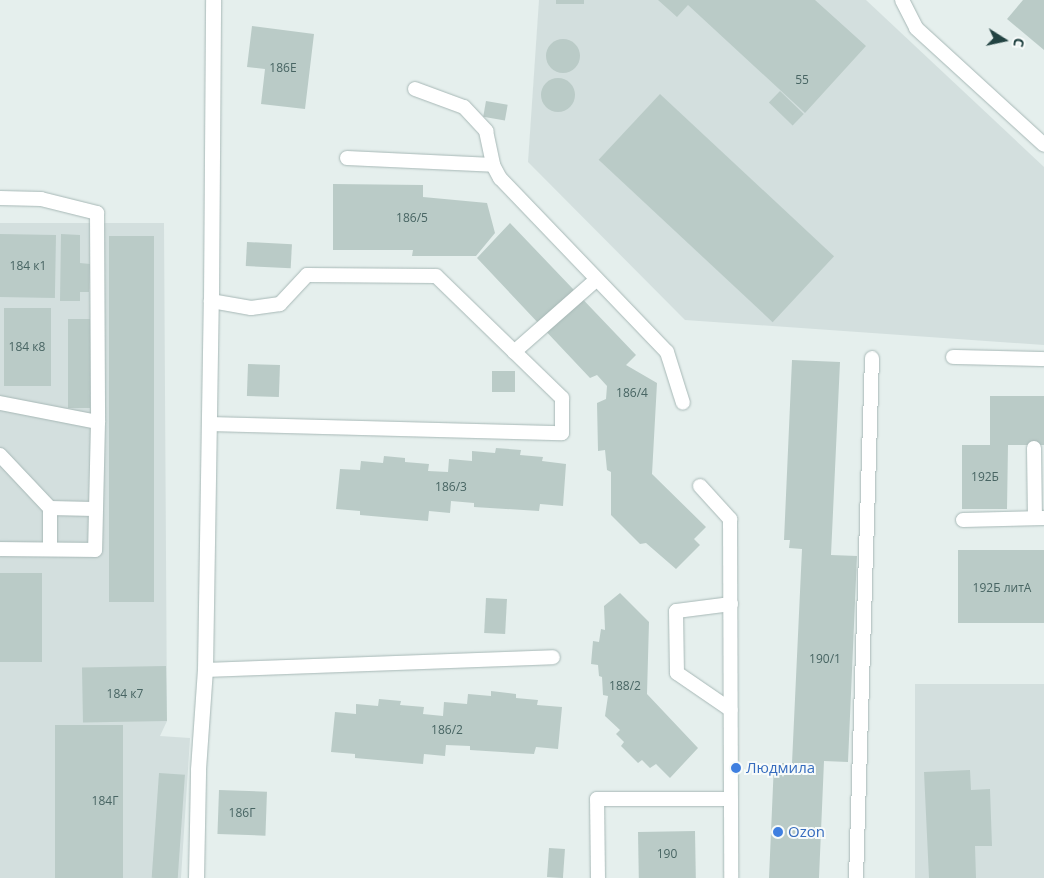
<!DOCTYPE html>
<html>
<head>
<meta charset="utf-8">
<style>
	body { margin:0 }
	#map { position:relative; width:1044px; height:878px; overflow:hidden; background:#e5efed; font-family:"Open Sans",sans-serif }
	div>[style] { position:absolute }
	[style*='--x'] { left:calc(var(--x)*1px); top:calc(var(--y)*1px); width:calc(var(--w)*1px); rotate:calc(var(--a)*1deg) }
	.built>* { inset:0; background:#d3dfde; transform-origin:0 0 }
	.building>* { inset:0; background:#bacbc7; transform-origin:0 0 }
	.round { border-radius:50% }
	.roads { filter:drop-shadow(0 0 1px #a7b8b6) drop-shadow(0 0 1px #a7b8b6) }
	.lane>* { height:14px; margin:-7px; padding:0 7px; transform-origin:7px; border-radius:7px; background:#fff }
	.street>* { height:15px; margin:-7.5px; padding:0 7.5px; transform-origin:7.5px; border-radius:7.5px; background:#fff }
	.dots>* { width:14px; height:14px; translate:-50% -50%; box-sizing:border-box; border:2px solid #f7fbfa; border-radius:50% }
	span { translate:-50% -50%; white-space:nowrap; text-align:center; line-height:1.15; -webkit-text-stroke:4px #f7fbfa; paint-order:stroke }
	.number-label { font-size:12px; color:#486563 }
	.number-label span { -webkit-text-stroke-width:0 }
	.shop-label { font-size:15px; color:#366cbe }
	.left { translate:0 -50%; text-align:left }
	.north { position:absolute; left:979px; top:15px; width:50px; height:50px; -webkit-text-stroke:4px #f7fbfa; paint-order:stroke; rotate:100deg; font-size:14px; font-weight:700; line-height:20px; text-align:center; color:#224342 }
	.north::after { content:''; display:block; margin:auto; width:18px; height:22px; background:#224342; clip-path:polygon(50% 0,100% 100%,50% 72%,0 100%) }
</style>
</head>
<body>
<div id="map">
	<div class="built">
		<i style="clip-path:polygon(539px 0,866px 0,1044px 167px,1044px 345px,685px 320px,528px 162px)"></i>
		<i style="clip-path:polygon(0 223px,164px 223px,167px 721px,160px 736px,190px 738px,181px 878px,0 878px)"></i>
		<i style="left:915px;top:684px;width:129px;height:194px"></i>
	</div>
	<div class="building">
		<i style="left:556px;top:0;width:28px;height:4px"></i>
		<i style="clip-path:polygon(658px 0,815px 0,866px 46px,805px 113px,688px 5px,677px 17px)"></i>
		<i style="clip-path:polygon(1023px 0,1044px 0,1044px 50px,1007px 19px)"></i>
		<i style="clip-path:polygon(252px 26px,314px 34px,305px 109px,261px 104px,265px 69px,247px 67px)"></i>
		<i class="round" style="left:546px;top:39px;width:34px;height:34px"></i>
		<i class="round" style="left:541px;top:78px;width:34px;height:34px"></i>
		<i style="left:780px;top:91px;width:33px;height:16px;rotate:44deg"></i>
		<i style="left:660px;top:94px;width:238px;height:90px;rotate:43deg"></i>
		<i style="left:486px;top:101px;width:22px;height:16px;rotate:10deg"></i>
		<i style="clip-path:polygon(333px 184px,423px 185px,423px 197px,487px 203px,495px 233px,476px 256px,412px 256px,413px 250px,333px 250px)"></i>
		<i style="clip-path:polygon(510px 223px,636px 355px,626px 365px,657px 383px,652px 474px,706px 527px,694px 539px,700px 545px,676px 569px,646px 543px,640px 544px,611px 515px,611px 472px,607px 470px,605px 450px,598px 451px,597px 403px,606px 399px,607px 386px,597px 375px,590px 378px,477px 258px)"></i>
		<i style="left:0;top:234px;width:56px;height:63px;rotate:1deg"></i>
		<i style="clip-path:polygon(61px 234px,80px 235px,80px 263px,90px 264px,89px 292px,80px 292px,80px 301px,60px 301px)"></i>
		<i style="left:109px;top:236px;width:45px;height:366px"></i>
		<i style="left:247px;top:242px;width:45px;height:24px;rotate:3deg"></i>
		<i style="left:4px;top:308px;width:47px;height:78px"></i>
		<i style="left:68px;top:319px;width:22px;height:89px"></i>
		<i style="clip-path:polygon(792px 360px,840px 362px,831px 555px,857px 556px,848px 762px,824px 761px,819px 878px,769px 878px,774px 763px,792px 763px,802px 549px,789px 548px,790px 540px,784px 540px)"></i>
		<i style="left:248px;top:364px;width:32px;height:32px;rotate:2deg"></i>
		<i style="left:492px;top:371px;width:23px;height:21px"></i>
		<i style="clip-path:polygon(990px 396px,1044px 396px,1044px 445px,1008px 445px,1007px 509px,962px 509px,962px 445px,990px 445px)"></i>
		<i style="clip-path:polygon(496px 448px,521px 450px,520px 455px,543px 457px,542px 461px,566px 464px,563px 506px,540px 504px,539px 511px,474px 507px,474px 503px,451px 501px,450px 513px,429px 511px,428px 521px,360px 515px,360px 511px,336px 509px,340px 469px,360px 470px,361px 461px,383px 463px,384px 456px,405px 458px,405px 462px,429px 464px,428px 471px,448px 472px,449px 459px,472px 461px,472px 451px,495px 453px)"></i>
		<i style="left:1044px;top:550px;width:73px;height:86px;rotate:90deg"></i>
		<i style="left:0;top:573px;width:42px;height:89px"></i>
		<i style="clip-path:polygon(620px 593px,649px 622px,647px 694px,698px 748px,670px 778px,656px 764px,650px 768px,642px 760px,638px 763px,621px 746px,624px 742px,616px 734px,620px 730px,605px 716px,608px 696px,603px 695px,602px 677px,599px 676px,598px 665px,591px 664px,593px 641px,599px 642px,601px 629px,605px 630px,604px 606px)"></i>
		<i style="left:486px;top:598px;width:21px;height:35px;rotate:3deg"></i>
		<i style="left:166px;top:666px;width:55px;height:84px;rotate:89deg"></i>
		<i style="clip-path:polygon(491px 691px,516px 694px,516px 698px,538px 700px,537px 705px,562px 707px,558px 749px,536px 747px,534px 754px,470px 750px,470px 746px,446px 745px,445px 756px,424px 754px,423px 764px,355px 758px,355px 754px,331px 752px,335px 712px,356px 714px,356px 704px,378px 706px,379px 699px,401px 701px,400px 705px,424px 707px,423px 714px,443px 716px,444px 702px,467px 704px,468px 694px,491px 696px)"></i>
		<i style="left:55px;top:725px;width:68px;height:153px"></i>
		<i style="clip-path:polygon(970px 770px,971px 790px,990px 789px,992px 846px,975px 846px,976px 878px,929px 878px,924px 772px)"></i>
		<i style="left:159px;top:773px;width:26px;height:105px;rotate:4deg"></i>
		<i style="left:219px;top:790px;width:48px;height:44px;rotate:2deg"></i>
		<i style="left:695px;top:831px;width:47px;height:57px;rotate:89deg"></i>
		<i style="left:549px;top:848px;width:16px;height:29px;rotate:4deg"></i>
	</div>
	<div class="roads">
		<div class="lane">
			<i style="--x:902;--y:0;--w:31;--a:63"></i>
			<i style="--x:916;--y:28;--w:173;--a:42.4"></i>
			<i style="--x:415;--y:89;--w:52;--a:20.2"></i>
			<i style="--x:464;--y:107;--w:33;--a:47"></i>
			<i style="--x:486;--y:131;--w:35;--a:78"></i>
			<i style="--x:347;--y:158;--w:146;--a:2.7"></i>
			<i style="--x:493;--y:165;--w:15;--a:62"></i>
			<i style="--x:500;--y:178;--w:241;--a:46.2"></i>
			<i style="--x:667;--y:352;--w:53;--a:72.6"></i>
			<i style="--x:0;--y:198;--w:41;--a:1.4"></i>
			<i style="--x:41;--y:199;--w:58;--a:14"></i>
			<i style="--x:97;--y:213;--w:209;--a:89.7"></i>
			<i style="--x:98;--y:422;--w:128;--a:91.3"></i>
			<i style="--x:95;--y:550;--w:95;--a:-179.4"></i>
			<i style="--x:514;--y:352;--w:109;--a:-41.3"></i>
			<i style="--x:953;--y:357;--w:91;--a:1.3"></i>
			<i style="--x:0;--y:403;--w:100;--a:11"></i>
			<i style="--x:209;--y:424;--w:353;--a:1.5"></i>
			<i style="--x:562;--y:433;--w:35;--a:-90"></i>
			<i style="--x:562;--y:398;--w:175;--a:-135.9"></i>
			<i style="--x:436;--y:276;--w:129;--a:-179.6"></i>
			<i style="--x:307;--y:275;--w:40;--a:133"></i>
			<i style="--x:280;--y:304;--w:29;--a:172"></i>
			<i style="--x:251;--y:308;--w:41;--a:-170.1"></i>
			<i style="--x:1034;--y:448;--w:70;--a:89.2"></i>
			<i style="--x:0;--y:455;--w:73;--a:46.7"></i>
			<i style="--x:50;--y:508;--w:44;--a:1.3"></i>
			<i style="--x:700;--y:486;--w:45;--a:47.7"></i>
			<i style="--x:730;--y:519;--w:359;--a:89.8"></i>
			<i style="--x:963;--y:520;--w:81;--a:-1.4"></i>
			<i style="--x:50;--y:548;--w:40;--a:-90"></i>
			<i style="--x:731;--y:604;--w:55;--a:172.7"></i>
			<i style="--x:676;--y:611;--w:62;--a:89.1"></i>
			<i style="--x:677;--y:673;--w:65;--a:34.4"></i>
			<i style="--x:205;--y:670;--w:348;--a:-2.1"></i>
			<i style="--x:598;--y:878;--w:79;--a:-90.7"></i>
			<i style="--x:597;--y:799;--w:134;--a:0"></i>
			<i style="--x:856;--y:878;--w:520;--a:-88.24"></i>
		</div>
		<div class="street">
			<i style="--x:196;--y:878;--w:109;--a:-88.9"></i>
			<i style="--x:198;--y:769;--w:99;--a:-86"></i>
			<i style="--x:205;--y:670;--w:369;--a:-89.1"></i>
			<i style="--x:211;--y:301;--w:301;--a:-89.6"></i>
		</div>
	</div>
	<div class="dots">
		<i style="left:736px;top:768px;background:#3f7fe0"></i>
		<i style="left:778px;top:832px;background:#3f7fe0"></i>
	</div>
	<div class="number-label">
		<span style="left:283px;top:68px">186Е</span>
		<span style="left:802px;top:80px">55</span>
		<span style="left:412px;top:218px">186/5</span>
		<span style="left:28px;top:266px">184 к1</span>
		<span style="left:27px;top:347px">184 к8</span>
		<span style="left:632px;top:393px">186/4</span>
		<span style="left:985px;top:477px">192Б</span>
		<span style="left:451px;top:487px">186/3</span>
		<span style="left:1002px;top:588px">192Б литА</span>
		<span style="left:825px;top:659px">190/1</span>
		<span style="left:625px;top:686px">188/2</span>
		<span style="left:125px;top:694px">184 к7</span>
		<span style="left:447px;top:730px">186/2</span>
		<span style="left:105px;top:801px">184Г</span>
		<span style="left:242px;top:813px">186Г</span>
		<span style="left:667px;top:854px">190</span>
	</div>
	<div class="shop-label">
		<span class="left" style="left:746px;top:768px">Людмила</span>
		<span class="left" style="left:788px;top:832px">Ozon</span>
	</div>
	<div class="north">С</div>
</div>
</body>
</html>
